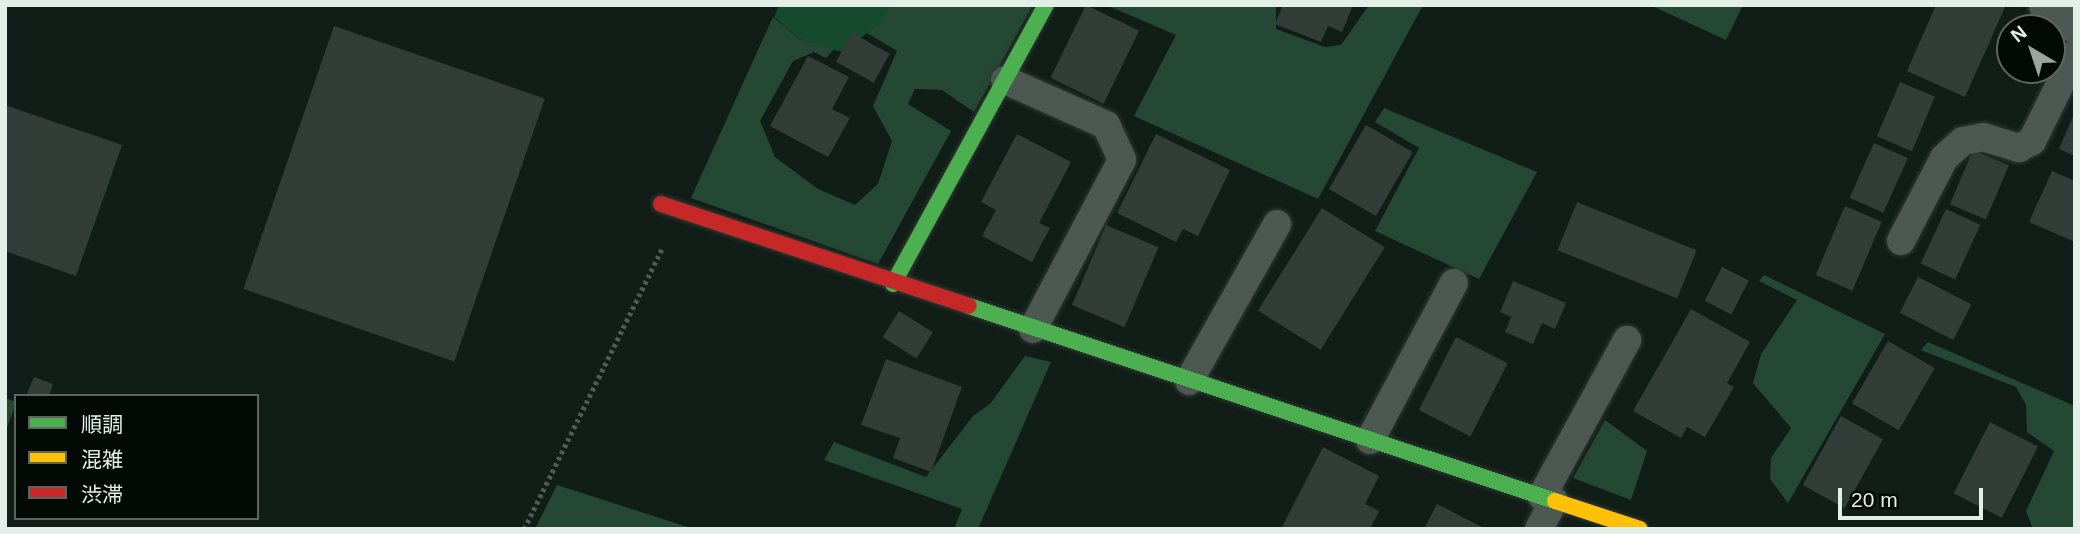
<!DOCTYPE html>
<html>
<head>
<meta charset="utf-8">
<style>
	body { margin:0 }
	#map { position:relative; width:2080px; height:534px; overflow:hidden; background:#111d17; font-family:Arial,"Noto Sans JP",sans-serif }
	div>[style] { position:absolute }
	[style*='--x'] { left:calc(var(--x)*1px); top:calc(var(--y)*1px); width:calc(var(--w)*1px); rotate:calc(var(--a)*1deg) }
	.green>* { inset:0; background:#254834; transform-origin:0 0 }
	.forest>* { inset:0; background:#154a2f }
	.building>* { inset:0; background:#323d37; transform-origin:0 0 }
	.path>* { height:4.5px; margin-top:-2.25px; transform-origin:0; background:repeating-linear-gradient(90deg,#515a55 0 3.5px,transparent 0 7px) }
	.roads { filter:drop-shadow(0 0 2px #313934) drop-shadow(0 0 2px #313934) }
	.lane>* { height:28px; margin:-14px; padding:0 14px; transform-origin:14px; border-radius:14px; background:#4e5852 }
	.street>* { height:38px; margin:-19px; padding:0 19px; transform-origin:19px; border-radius:19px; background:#4e5852 }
	.fast>* { height:16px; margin:-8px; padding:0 8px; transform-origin:8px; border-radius:8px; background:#4caf50 }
	.slow>* { height:16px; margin:-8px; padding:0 8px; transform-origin:8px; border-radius:8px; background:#ffc107 }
	.jam>* { height:16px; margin:-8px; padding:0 8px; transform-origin:8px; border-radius:8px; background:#c62828 }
	span { translate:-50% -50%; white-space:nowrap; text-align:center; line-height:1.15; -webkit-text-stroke:5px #030a05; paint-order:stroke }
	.frame { position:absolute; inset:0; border:7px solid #e1efe6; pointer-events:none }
	.legend { position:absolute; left:14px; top:394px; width:245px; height:126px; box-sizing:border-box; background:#030a05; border:2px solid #5c665f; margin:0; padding:9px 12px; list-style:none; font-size:21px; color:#e1efe6 }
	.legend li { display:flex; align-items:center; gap:14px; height:35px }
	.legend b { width:35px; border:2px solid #5c665f }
	.north { position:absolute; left:1996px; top:14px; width:70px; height:70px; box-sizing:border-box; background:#030a05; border:2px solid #5c665f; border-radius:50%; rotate:321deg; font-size:19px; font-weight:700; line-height:28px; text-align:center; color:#e1efe6 }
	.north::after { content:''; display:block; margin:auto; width:24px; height:32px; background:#98a69e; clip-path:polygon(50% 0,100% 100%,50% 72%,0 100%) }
	.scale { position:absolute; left:1838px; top:488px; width:145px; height:32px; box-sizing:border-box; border:4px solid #e1efe6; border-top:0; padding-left:9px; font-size:21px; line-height:24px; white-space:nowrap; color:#e1efe6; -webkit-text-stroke:5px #030a05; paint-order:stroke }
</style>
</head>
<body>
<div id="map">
	<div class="green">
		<i style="clip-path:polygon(891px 5px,1033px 5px,974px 112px,942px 90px,915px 89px,908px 104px,951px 131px,878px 264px,691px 198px,773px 17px,799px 39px,834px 49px,826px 58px,814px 52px,793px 61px,760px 121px,775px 157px,818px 189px,855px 205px,878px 184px,892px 141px,873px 106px,897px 51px,867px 33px)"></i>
		<i style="clip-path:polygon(1106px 5px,1276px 5px,1276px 29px,1325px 47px,1341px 45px,1369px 5px,1423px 5px,1318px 199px,1134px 116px,1176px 35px)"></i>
		<i style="clip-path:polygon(1650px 5px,1689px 6px,1743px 5px,1726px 40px)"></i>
		<i style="clip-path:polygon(1384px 108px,1537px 172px,1479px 279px,1375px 231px,1419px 148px,1375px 122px)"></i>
		<i style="clip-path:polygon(1764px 275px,1885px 334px,1788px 503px,1770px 479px,1771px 458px,1791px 428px,1753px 383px,1761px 354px,1797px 300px,1759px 281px)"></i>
		<i style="clip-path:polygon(1928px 342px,2075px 406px,2075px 529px,2033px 529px,2026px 511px,2054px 451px,2027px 432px,2026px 405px,2016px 387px,1921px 350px)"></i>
		<i style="clip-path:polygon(1025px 356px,1051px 362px,978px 529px,954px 529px,962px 509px,824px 460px,834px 442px,926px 477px,973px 416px,990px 404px)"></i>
		<i style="left:5px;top:398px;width:12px;height:93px;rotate:20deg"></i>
		<i style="clip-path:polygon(1605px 420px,1647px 451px,1631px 500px,1573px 478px)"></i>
		<i style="clip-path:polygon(557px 485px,694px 529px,535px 529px)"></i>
	</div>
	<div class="forest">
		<i style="clip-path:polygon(779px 5px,891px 5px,879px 24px,842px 52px,799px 39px,774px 17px)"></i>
	</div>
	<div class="building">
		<i style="left:1086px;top:5px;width:59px;height:81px;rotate:26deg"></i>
		<i style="clip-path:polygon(1283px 5px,1353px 5px,1342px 32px,1328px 26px,1321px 42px,1275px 24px)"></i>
		<i style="clip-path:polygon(1936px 5px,2006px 5px,1965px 97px,1907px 71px)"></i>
		<i style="left:334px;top:26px;width:223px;height:278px;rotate:19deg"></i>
		<i style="left:852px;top:33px;width:43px;height:33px;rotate:29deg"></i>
		<i style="clip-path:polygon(808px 56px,849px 77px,832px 109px,850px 118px,828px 157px,770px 126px)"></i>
		<i style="left:1900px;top:82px;width:38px;height:59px;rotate:23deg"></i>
		<i style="clip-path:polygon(5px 105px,122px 145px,76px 276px,5px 251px)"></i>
		<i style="clip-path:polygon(2075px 112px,2075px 156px,2059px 149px)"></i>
		<i style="left:1366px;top:125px;width:54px;height:74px;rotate:30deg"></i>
		<i style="clip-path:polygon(1017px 134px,1071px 162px,1039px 223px,1050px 228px,1032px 262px,982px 236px,996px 210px,981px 202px)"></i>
		<i style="clip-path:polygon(1156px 134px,1230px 170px,1198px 236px,1183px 229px,1176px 242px,1117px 213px)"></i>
		<i style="left:1874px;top:143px;width:37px;height:60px;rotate:24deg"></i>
		<i style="left:1973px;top:150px;width:39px;height:59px;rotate:23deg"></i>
		<i style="clip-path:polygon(2052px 171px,2075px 181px,2075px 242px,2029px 222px)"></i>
		<i style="left:1577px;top:202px;width:129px;height:52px;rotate:22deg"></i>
		<i style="left:1845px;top:206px;width:40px;height:75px;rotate:23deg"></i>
		<i style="left:1322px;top:208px;width:74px;height:121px;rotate:32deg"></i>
		<i style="left:1946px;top:209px;width:38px;height:60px;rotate:25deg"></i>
		<i style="left:1106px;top:225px;width:57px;height:87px;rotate:23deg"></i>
		<i style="left:1722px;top:267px;width:30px;height:38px;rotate:27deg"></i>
		<i style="left:1918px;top:277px;width:60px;height:40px;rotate:27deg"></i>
		<i style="clip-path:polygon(1513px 281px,1566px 303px,1555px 329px,1542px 323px,1533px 344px,1505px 332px,1511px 317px,1500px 312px)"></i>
		<i style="clip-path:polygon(1691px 309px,1750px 342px,1727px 383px,1734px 387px,1705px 437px,1687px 427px,1681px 438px,1633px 411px)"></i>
		<i style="left:899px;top:311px;width:40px;height:31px;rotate:32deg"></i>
		<i style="left:1456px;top:337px;width:58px;height:82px;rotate:27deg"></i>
		<i style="left:1888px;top:341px;width:54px;height:72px;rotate:30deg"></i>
		<i style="clip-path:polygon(886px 359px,962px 387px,931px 472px,893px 458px,900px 438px,861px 425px)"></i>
		<i style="clip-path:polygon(34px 377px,53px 384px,49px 396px,26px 396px)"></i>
		<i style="left:1841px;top:416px;width:48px;height:79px;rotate:29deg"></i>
		<i style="left:1990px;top:422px;width:54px;height:80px;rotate:27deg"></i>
		<i style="clip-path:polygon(1323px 447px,1379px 476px,1365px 504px,1379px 511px,1370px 529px,1281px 529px)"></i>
		<i style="clip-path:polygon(1437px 504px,1486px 529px,1424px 529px)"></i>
	</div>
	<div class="path">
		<i style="--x:524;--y:529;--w:312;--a:-63.8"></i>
	</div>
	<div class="roads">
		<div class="lane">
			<i style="--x:1005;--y:80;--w:111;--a:24"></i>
			<i style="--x:1106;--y:125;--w:38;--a:65"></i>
			<i style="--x:1122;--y:160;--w:191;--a:117.8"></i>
			<i style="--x:1901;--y:241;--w:93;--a:-62.6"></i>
			<i style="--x:1944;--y:158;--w:25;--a:-42"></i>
			<i style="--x:1963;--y:141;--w:20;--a:-11"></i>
			<i style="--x:1983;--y:137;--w:38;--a:17"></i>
			<i style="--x:2019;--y:148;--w:15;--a:-28"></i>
			<i style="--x:2032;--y:141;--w:97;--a:-63.7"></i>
			<i style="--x:1189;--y:381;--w:180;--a:-60.7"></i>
			<i style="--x:1370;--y:440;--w:178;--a:-61.9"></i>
			<i style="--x:1542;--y:496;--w:178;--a:-61.4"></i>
			<i style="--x:1539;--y:529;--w:32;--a:-62"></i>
		</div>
		<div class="street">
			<i style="--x:2048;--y:5;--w:33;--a:35"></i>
		</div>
		<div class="fast">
			<i style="--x:893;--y:284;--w:318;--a:-61.3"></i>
			<i style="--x:969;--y:306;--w:618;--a:18.41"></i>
		</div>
		<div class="slow">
			<i style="--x:1555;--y:501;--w:89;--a:18.2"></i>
		</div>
		<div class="jam">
			<i style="--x:661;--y:204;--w:324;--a:18.3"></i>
		</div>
	</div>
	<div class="frame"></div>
	<ul class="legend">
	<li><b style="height:9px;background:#4caf50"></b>順調</li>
	<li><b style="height:9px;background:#ffc107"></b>混雑</li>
	<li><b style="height:9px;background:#c62828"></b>渋滞</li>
	</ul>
	<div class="north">N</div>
	<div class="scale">20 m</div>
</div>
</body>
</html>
